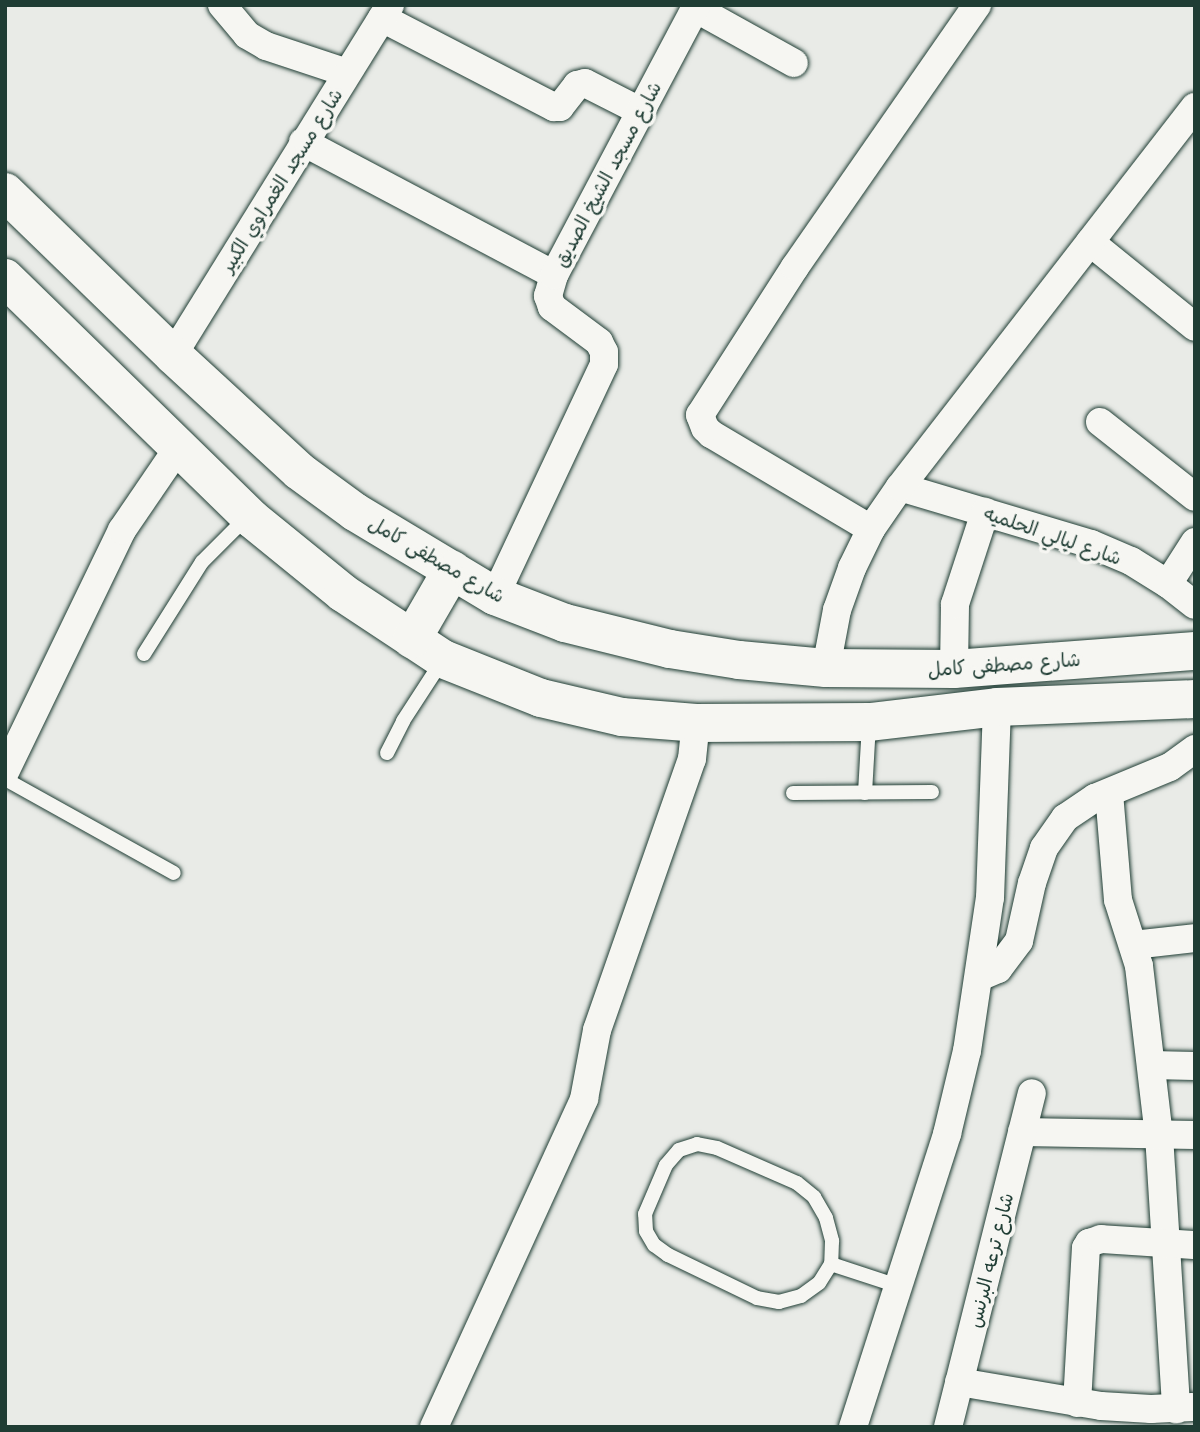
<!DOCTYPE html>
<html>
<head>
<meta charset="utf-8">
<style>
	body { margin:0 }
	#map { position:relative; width:1200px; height:1432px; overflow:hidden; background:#e9ebe7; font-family:"Playpen Sans","Playpen Sans Arabic",sans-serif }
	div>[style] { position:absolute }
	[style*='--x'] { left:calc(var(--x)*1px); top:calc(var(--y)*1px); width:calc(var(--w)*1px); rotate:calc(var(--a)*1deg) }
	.roads { filter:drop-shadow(0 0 2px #1f3d34) drop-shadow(0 0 2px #1f3d34) }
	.lane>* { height:14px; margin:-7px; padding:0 7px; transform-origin:7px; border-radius:7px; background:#f6f6f2 }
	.street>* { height:28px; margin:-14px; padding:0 14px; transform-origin:14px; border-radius:14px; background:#f6f6f2 }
	.primary>* { height:38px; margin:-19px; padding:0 19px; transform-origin:19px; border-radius:19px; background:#f6f6f2 }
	span { translate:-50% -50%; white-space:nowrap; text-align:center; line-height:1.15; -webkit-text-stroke:7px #f6f6f2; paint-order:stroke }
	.street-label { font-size:19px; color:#1f3d34 }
	.frame { position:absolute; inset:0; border:7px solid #1f3d34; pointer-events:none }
</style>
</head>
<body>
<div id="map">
	<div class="roads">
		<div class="lane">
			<i style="--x:144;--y:654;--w:109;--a:-57.8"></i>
			<i style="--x:202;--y:562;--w:48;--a:-45"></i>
			<i style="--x:236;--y:528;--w:17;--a:-28"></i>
			<i style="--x:387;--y:753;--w:36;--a:-63"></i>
			<i style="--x:403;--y:721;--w:72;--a:-57"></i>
			<i style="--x:5;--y:779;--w:193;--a:29.1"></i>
			<i style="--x:793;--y:793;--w:139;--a:-0.4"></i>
			<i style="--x:865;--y:793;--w:69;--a:-86.7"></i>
			<i style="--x:697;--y:1144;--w:20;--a:11"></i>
			<i style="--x:717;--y:1148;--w:87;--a:23.6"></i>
			<i style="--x:797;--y:1183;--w:22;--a:39"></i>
			<i style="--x:814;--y:1197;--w:24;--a:60"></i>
			<i style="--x:826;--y:1218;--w:24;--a:75"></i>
			<i style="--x:832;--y:1241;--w:23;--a:92"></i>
			<i style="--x:831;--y:1264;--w:22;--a:122"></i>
			<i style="--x:819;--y:1283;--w:22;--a:144"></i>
			<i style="--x:801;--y:1296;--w:23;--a:165"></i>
			<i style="--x:779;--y:1302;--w:22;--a:-170"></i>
			<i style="--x:757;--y:1298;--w:99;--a:-154.2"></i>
			<i style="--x:668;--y:1255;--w:17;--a:-144"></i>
			<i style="--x:654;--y:1245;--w:16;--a:-120"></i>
			<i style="--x:646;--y:1231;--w:17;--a:-93"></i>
			<i style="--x:645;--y:1214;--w:53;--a:-66.8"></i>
			<i style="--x:666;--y:1165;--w:20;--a:-49"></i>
			<i style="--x:679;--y:1150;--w:19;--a:-18"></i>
			<i style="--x:831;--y:1264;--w:71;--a:18.2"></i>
		</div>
		<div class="street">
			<i style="--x:222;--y:5;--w:39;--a:50"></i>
			<i style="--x:247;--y:35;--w:22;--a:30"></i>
			<i style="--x:266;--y:46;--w:85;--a:18.4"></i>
			<i style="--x:695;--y:8;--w:113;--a:29.1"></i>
			<i style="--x:382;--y:18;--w:194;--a:27.4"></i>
			<i style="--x:554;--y:107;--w:6;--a:0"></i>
			<i style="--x:560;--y:107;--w:28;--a:-52"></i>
			<i style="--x:577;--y:85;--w:8;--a:-14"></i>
			<i style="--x:585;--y:83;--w:62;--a:27"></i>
			<i style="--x:303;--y:142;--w:284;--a:27.9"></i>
			<i style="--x:1090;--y:242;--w:135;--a:39"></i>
			<i style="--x:173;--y:355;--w:412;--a:-58.2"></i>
			<i style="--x:1100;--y:422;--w:121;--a:38.3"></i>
			<i style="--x:900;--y:487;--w:199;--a:16.6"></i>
			<i style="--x:1091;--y:544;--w:43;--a:23"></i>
			<i style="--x:1131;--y:561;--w:44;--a:31.9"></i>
			<i style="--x:1168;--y:584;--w:34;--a:38"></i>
			<i style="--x:871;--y:529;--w:186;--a:-149.3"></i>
			<i style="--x:711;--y:434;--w:8;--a:-135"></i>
			<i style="--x:705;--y:428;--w:14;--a:-111"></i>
			<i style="--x:700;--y:415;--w:176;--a:-57.3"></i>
			<i style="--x:795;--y:267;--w:319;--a:-55.2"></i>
			<i style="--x:1168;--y:584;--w:50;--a:-57.3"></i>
			<i style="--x:495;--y:596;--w:256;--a:-64.8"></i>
			<i style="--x:604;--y:364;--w:12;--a:-90"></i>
			<i style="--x:604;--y:352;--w:11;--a:-117"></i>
			<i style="--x:599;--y:342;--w:59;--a:-143.3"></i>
			<i style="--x:552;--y:307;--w:12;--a:-110"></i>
			<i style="--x:548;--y:296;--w:22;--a:-74"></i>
			<i style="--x:554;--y:275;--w:306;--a:-62.1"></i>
			<i style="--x:826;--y:668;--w:59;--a:-79.3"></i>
			<i style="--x:837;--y:610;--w:45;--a:-70.3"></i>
			<i style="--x:852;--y:568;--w:43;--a:-64"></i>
			<i style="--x:871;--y:529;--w:51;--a:-55.4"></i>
			<i style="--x:900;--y:487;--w:481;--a:-52.2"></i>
			<i style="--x:954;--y:669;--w:65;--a:-89.1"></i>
			<i style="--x:955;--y:604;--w:97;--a:-71.9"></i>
			<i style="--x:5;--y:772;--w:269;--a:-64.2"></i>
			<i style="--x:122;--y:530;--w:103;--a:-55.7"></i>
			<i style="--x:1109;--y:793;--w:107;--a:85.2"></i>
			<i style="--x:1118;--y:900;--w:69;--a:72.3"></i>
			<i style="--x:1139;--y:966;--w:170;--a:83.3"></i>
			<i style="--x:1159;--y:1135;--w:275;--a:86.4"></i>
			<i style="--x:1133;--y:945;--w:62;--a:-6.4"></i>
			<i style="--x:979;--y:977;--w:21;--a:-23"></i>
			<i style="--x:998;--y:969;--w:35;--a:-53"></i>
			<i style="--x:1019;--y:941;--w:59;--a:-77.4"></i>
			<i style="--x:1032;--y:883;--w:37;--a:-71"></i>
			<i style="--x:1044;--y:848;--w:37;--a:-55"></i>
			<i style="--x:1065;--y:818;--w:36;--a:-34"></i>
			<i style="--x:1095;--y:798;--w:81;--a:-22.5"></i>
			<i style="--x:1170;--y:767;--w:31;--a:-36"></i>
			<i style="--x:1151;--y:1065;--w:44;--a:1.3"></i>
			<i style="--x:1022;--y:1132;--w:173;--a:1"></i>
			<i style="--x:959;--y:1382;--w:144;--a:9.6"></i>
			<i style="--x:1101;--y:1406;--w:50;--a:3.4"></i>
			<i style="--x:1151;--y:1409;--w:41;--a:-2.8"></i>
			<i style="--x:1077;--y:1403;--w:155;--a:-86.7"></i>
			<i style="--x:1086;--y:1248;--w:6;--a:-59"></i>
			<i style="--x:1089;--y:1243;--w:13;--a:-18"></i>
			<i style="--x:1101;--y:1239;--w:94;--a:3.7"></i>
			<i style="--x:434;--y:1427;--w:361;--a:-65.4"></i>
			<i style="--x:584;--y:1099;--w:70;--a:-79.3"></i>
			<i style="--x:597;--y:1030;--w:287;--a:-70.7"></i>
			<i style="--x:692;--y:759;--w:36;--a:-84"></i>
			<i style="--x:853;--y:1427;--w:308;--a:-72.2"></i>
			<i style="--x:947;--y:1134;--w:85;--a:-76.5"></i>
			<i style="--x:967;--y:1051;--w:155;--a:-81.5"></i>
			<i style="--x:990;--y:898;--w:191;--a:-87.9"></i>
			<i style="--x:948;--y:1427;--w:344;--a:-75.9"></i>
		</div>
		<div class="primary">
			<i style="--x:5;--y:192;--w:234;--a:44.1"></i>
			<i style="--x:173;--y:355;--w:171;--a:42.6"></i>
			<i style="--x:299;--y:471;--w:69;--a:36.2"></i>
			<i style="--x:355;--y:512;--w:163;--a:31"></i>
			<i style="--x:495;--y:596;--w:75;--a:21.1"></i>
			<i style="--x:565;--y:623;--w:108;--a:13.9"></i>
			<i style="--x:670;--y:649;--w:70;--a:9.1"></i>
			<i style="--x:739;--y:660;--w:87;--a:5.3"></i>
			<i style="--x:826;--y:668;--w:128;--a:0.4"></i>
			<i style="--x:954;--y:669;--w:242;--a:-4.3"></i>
			<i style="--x:5;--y:278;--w:345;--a:44.3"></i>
			<i style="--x:252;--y:519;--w:117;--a:39.1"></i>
			<i style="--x:343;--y:593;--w:120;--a:33.4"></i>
			<i style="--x:443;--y:659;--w:105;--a:21.7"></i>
			<i style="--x:541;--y:698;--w:83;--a:13.2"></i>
			<i style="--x:622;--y:717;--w:74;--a:4.6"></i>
			<i style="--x:696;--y:723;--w:174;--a:-0.3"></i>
			<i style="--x:870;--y:722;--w:128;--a:-6.7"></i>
			<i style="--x:997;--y:707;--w:198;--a:-2.3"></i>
			<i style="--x:412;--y:639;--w:80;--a:-59.9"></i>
		</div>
	</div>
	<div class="street-label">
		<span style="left:607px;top:174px;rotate:-62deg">شارع مسجد الشيخ الصديق</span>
		<span style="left:281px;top:180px;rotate:-58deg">شارع مسجد الغمراوي الكبير</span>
		<span style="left:1053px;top:535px;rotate:19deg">شارع ليالي الحلميه</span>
		<span style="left:437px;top:559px;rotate:30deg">شارع مصطفى كامل</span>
		<span style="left:1004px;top:664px;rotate:-4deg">شارع مصطفى كامل</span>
		<span style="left:990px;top:1260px;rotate:-76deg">شارع ترعه البرنس</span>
	</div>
	<div class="frame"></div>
</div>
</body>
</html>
